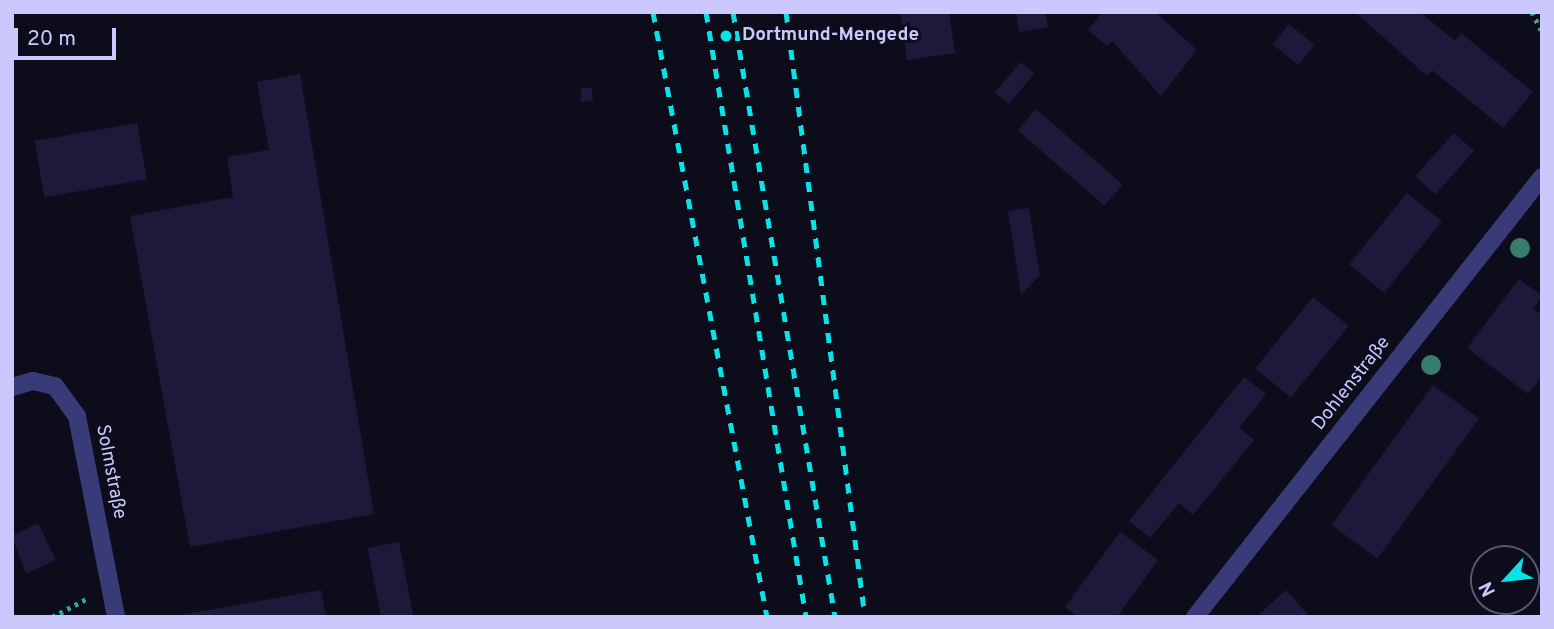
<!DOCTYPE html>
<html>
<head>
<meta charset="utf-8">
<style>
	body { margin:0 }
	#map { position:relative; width:1554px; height:629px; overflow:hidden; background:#0d0c1b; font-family:Overpass,sans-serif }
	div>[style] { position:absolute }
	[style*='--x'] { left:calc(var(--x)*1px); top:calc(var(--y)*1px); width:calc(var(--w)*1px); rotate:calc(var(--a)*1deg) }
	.building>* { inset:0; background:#1d193b; transform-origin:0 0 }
	.path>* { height:4.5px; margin-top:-2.25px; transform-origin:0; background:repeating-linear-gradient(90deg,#31a797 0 3.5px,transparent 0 8.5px) }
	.minor>* { height:18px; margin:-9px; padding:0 9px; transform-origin:9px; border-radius:9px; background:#393b78 }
	.rail>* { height:5px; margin-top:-2.5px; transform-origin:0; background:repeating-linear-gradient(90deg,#0ae2e7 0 10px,transparent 0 19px) }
	.trees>* { width:20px; height:20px; margin:-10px; border-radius:50%; background:#377c6c }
	.dots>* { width:19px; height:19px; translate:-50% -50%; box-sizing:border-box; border:4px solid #0d0c1b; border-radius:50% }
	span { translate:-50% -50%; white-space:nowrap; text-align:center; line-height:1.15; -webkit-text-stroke:6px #0d0c1b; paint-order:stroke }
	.poi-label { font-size:19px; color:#cac8fd; font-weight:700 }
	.left { translate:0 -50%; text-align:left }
	.street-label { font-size:19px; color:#cac8fd }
	.frame { position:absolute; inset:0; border:14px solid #cac8fd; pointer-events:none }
	.north { position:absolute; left:1470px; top:545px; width:70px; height:70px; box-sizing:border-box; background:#0d0c1b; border:2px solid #595775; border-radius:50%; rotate:243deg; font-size:19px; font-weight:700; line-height:28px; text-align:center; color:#cac8fd }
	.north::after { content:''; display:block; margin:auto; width:24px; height:32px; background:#0ae2e7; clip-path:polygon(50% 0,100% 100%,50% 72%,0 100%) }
	.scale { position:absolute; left:14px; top:28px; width:102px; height:32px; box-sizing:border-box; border:4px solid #cac8fd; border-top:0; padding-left:9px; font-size:21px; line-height:24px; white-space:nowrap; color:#cac8fd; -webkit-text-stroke:5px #0d0c1b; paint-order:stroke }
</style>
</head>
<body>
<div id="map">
	<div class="building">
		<i style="clip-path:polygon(900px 12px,949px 12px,955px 53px,907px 60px)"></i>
		<i style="clip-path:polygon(1016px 12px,1045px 12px,1048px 27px,1019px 32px)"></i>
		<i style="clip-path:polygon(1103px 12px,1155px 12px,1197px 50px,1161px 96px,1112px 41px,1107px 46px,1088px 30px)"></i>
		<i style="clip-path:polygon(1355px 12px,1420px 12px,1455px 41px,1461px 33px,1533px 92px,1503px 128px,1432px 70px,1427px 76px)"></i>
		<i style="left:1289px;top:24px;width:33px;height:26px;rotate:39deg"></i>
		<i style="left:1021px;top:62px;width:18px;height:40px;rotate:41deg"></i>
		<i style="clip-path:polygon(300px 74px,374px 514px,190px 547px,130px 216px,233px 197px,227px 157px,269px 150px,257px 82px)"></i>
		<i style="clip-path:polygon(581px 88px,592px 88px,593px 101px,581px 102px)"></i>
		<i style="left:1036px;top:109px;width:115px;height:28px;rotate:41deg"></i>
		<i style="left:137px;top:123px;width:57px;height:104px;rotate:80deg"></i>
		<i style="left:1454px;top:133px;width:27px;height:58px;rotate:42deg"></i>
		<i style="left:1407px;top:193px;width:45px;height:92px;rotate:39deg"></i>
		<i style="clip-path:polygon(1029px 208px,1040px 275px,1021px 295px,1008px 211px)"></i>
		<i style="clip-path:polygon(1519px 279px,1542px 296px,1533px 309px,1542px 315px,1542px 376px,1528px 394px,1467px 348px)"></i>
		<i style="left:1313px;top:297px;width:46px;height:92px;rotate:39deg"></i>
		<i style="clip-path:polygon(1244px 377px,1266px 394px,1239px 428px,1254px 440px,1193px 515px,1179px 503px,1150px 538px,1129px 521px)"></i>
		<i style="left:1433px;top:385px;width:57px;height:173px;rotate:36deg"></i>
		<i style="clip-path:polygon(38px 523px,56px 560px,26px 574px,12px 536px)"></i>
		<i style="clip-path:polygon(1120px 532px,1158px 560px,1117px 617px,1078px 617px,1065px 607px)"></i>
		<i style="left:399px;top:542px;width:76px;height:32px;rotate:79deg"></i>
		<i style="clip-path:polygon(321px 590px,326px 617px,180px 617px,180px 615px)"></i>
		<i style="clip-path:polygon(1286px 590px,1310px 617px,1256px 617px)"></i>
	</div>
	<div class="path">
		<i style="--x:1532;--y:12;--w:22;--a:63"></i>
		<i style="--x:52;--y:617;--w:41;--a:-27.8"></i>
	</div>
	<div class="minor">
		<i style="--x:12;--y:387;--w:22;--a:-16"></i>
		<i style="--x:33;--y:381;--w:23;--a:13"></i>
		<i style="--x:55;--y:386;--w:37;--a:54"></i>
		<i style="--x:77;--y:416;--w:205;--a:79"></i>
		<i style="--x:1195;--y:617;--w:560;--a:-51.74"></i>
	</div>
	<div class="rail">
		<i style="--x:653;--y:12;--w:616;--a:79.33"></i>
		<i style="--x:706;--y:12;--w:613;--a:80.61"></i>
		<i style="--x:733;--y:12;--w:614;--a:80.43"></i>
		<i style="--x:786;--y:12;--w:610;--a:82.56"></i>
	</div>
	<div class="trees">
		<i style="left:1520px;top:248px"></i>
		<i style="left:1431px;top:365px"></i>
	</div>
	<div class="dots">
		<i style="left:726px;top:36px;background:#0ae2e7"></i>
	</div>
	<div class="poi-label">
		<span class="left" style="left:742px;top:36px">Dortmund-Mengede</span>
	</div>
	<div class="street-label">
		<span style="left:1352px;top:384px;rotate:-52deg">Dohlenstraße</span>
		<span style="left:110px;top:472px;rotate:79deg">Solmstraße</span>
	</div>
	<div class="frame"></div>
	<div class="north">N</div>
	<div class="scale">20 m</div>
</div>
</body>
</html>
